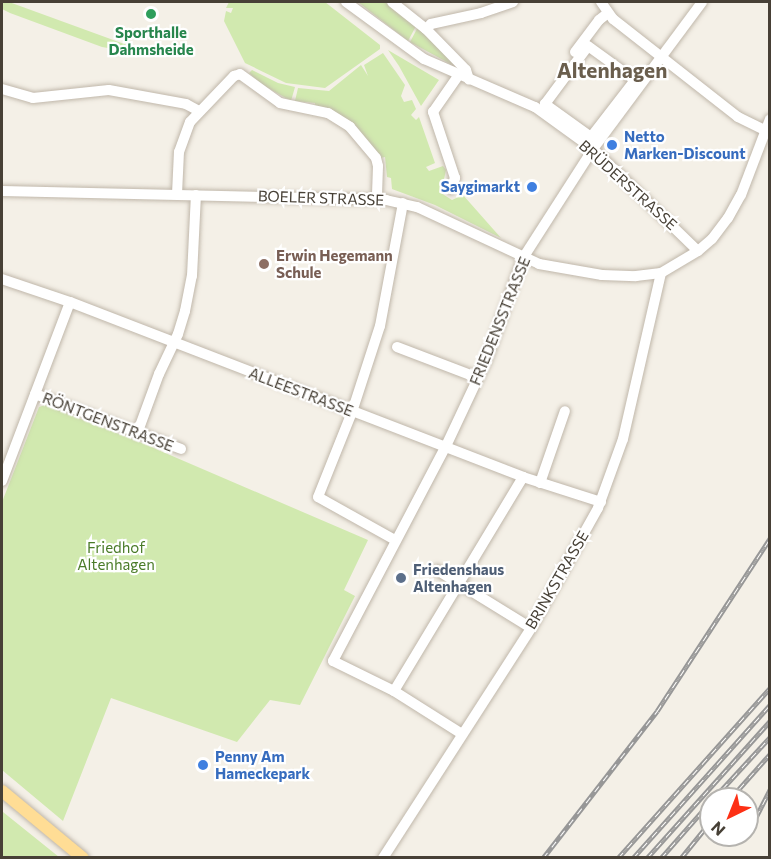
<!DOCTYPE html>
<html>
<head>
<meta charset="utf-8">
<style>
	body { margin:0 }
	#map { position:relative; width:771px; height:859px; overflow:hidden; background:#f4f0e7; font-family:Commissioner,sans-serif }
	div>[style] { position:absolute }
	[style*='--x'] { left:calc(var(--x)*1px); top:calc(var(--y)*1px); width:calc(var(--w)*1px); rotate:calc(var(--a)*1deg) }
	.green>* { inset:0; background:#d1e9af }
	.roads { filter:drop-shadow(0 0 2px #c0b7aa) drop-shadow(0 0 2px #c0b7aa) }
	.minor>* { height:10px; margin:-5px; padding:0 5px; transform-origin:5px; border-radius:5px; background:#fff }
	.major>* { height:12px; margin:-6px; padding:0 6px; transform-origin:6px; border-radius:6px; background:#ffdd95 }
	.rail>* { height:4.5px; margin-top:-2.25px; transform-origin:0; background:repeating-linear-gradient(90deg,#fff 0 7px,#979797 0 14px); box-sizing:border-box; border-block:2px solid #979797 }
	.dots>* { width:16px; height:16px; translate:-50% -50%; box-sizing:border-box; border:3px solid #fff; border-radius:50% }
	span { translate:-50% -50%; white-space:nowrap; text-align:center; line-height:1.15; -webkit-text-stroke:4.5px #fff; paint-order:stroke }
	.leisure-label { font-size:15px; color:#27864d; font-weight:700 }
	.shop-label { font-size:15px; color:#366cbe; font-weight:700 }
	.left { translate:0 -50%; text-align:left }
	.right { translate:-100% -50%; text-align:right }
	.street-label { font-size:15px; color:#474036 }
	.education-label { font-size:15px; color:#785e54; font-weight:700 }
	.park-label { font-size:15px; color:#4a7b28 }
	.service-label { font-size:15px; color:#4e5e75; font-weight:700 }
	.district-label { font-size:21px; color:#6a5e4d; font-weight:700 }
	.frame { position:absolute; inset:0; border:3px solid #474036; pointer-events:none }
	.north { position:absolute; left:699px; top:787px; width:60px; height:60px; box-sizing:border-box; background:#fff; border:2px solid #b5b3af; border-radius:50%; rotate:223deg; font-size:16px; font-weight:700; line-height:24px; text-align:center; color:#474036 }
	.north::after { content:''; display:block; margin:auto; width:21px; height:27px; background:#fd3015; clip-path:polygon(50% 0,100% 100%,50% 72%,0 100%) }
</style>
</head>
<body>
<div id="map">
	<div class="green">
		<i style="clip-path:polygon(2px 2px,9px 2px,127px 45px,114px 49px,102px 47px,10px 13px,2px 9px)"></i>
		<i style="clip-path:polygon(229px 2px,325px 2px,380px 45px,380px 49px,325px 88px,286px 83px,245px 63px,224px 21px,226px 11px,231px 13px,233px 8px,226px 8px)"></i>
		<i style="clip-path:polygon(358px 2px,385px 2px,416px 26px,408px 41px)"></i>
		<i style="clip-path:polygon(418px 27px,458px 68px,410px 42px)"></i>
		<i style="clip-path:polygon(388px 50px,439px 80px,421px 106px,399px 66px)"></i>
		<i style="clip-path:polygon(383px 53px,405px 85px,401px 96px,404px 102px,412px 100px,416px 109px,411px 115px,416px 120px,419px 117px,435px 163px,426px 167px,429px 171px,443px 166px,446px 170px,441px 193px,452px 200px,463px 195px,501px 238px,435px 205px,392px 189px,391px 178px,387px 177px,385px 157px,380px 158px,371px 145px,315px 107px,315px 103px,295px 101px,298px 88px,329px 91px,361px 65px,368px 76px,364px 65px)"></i>
		<i style="clip-path:polygon(252px 70px,278px 83px,295px 87px,291px 101px,261px 84px,249px 73px)"></i>
		<i style="clip-path:polygon(45px 405px,142px 443px,368px 540px,344px 590px,355px 596px,300px 705px,270px 700px,237px 742px,111px 698px,63px 821px,2px 770px,2px 502px,39px 407px)"></i>
		<i style="clip-path:polygon(2px 811px,3px 812px,59px 857px,2px 857px)"></i>
	</div>
	<div class="roads">
		<div class="minor">
			<i style="--x:346;--y:2;--w:97;--a:36.2"></i>
			<i style="--x:424;--y:59;--w:121;--a:23.4"></i>
			<i style="--x:535;--y:107;--w:72;--a:35.9"></i>
			<i style="--x:593;--y:149;--w:146;--a:44.2"></i>
			<i style="--x:392;--y:2;--w:43;--a:38.5"></i>
			<i style="--x:426;--y:29;--w:57;--a:45.7"></i>
			<i style="--x:466;--y:70;--w:10;--a:73"></i>
			<i style="--x:601;--y:2;--w:21;--a:55"></i>
			<i style="--x:613;--y:19;--w:159;--a:38.1"></i>
			<i style="--x:738;--y:117;--w:30;--a:26"></i>
			<i style="--x:426;--y:29;--w:7;--a:-45"></i>
			<i style="--x:431;--y:24;--w:51;--a:-12.4"></i>
			<i style="--x:481;--y:13;--w:34;--a:-19"></i>
			<i style="--x:588;--y:46;--w:58;--a:35.9"></i>
			<i style="--x:635;--y:80;--w:72;--a:127.7"></i>
			<i style="--x:591;--y:137;--w:57;--a:-144.3"></i>
			<i style="--x:545;--y:104;--w:72;--a:-53.4"></i>
			<i style="--x:575;--y:52;--w:40;--a:-53"></i>
			<i style="--x:599;--y:20;--w:11;--a:-38"></i>
			<i style="--x:2;--y:89;--w:32;--a:16"></i>
			<i style="--x:33;--y:98;--w:76;--a:-6"></i>
			<i style="--x:109;--y:90;--w:78;--a:10.3"></i>
			<i style="--x:186;--y:104;--w:15;--a:28"></i>
			<i style="--x:451;--y:189;--w:12;--a:-70"></i>
			<i style="--x:455;--y:178;--w:70;--a:-108.4"></i>
			<i style="--x:433;--y:112;--w:44;--a:-55.2"></i>
			<i style="--x:2;--y:191;--w:384;--a:1.3"></i>
			<i style="--x:386;--y:200;--w:32;--a:13"></i>
			<i style="--x:417;--y:207;--w:135;--a:25"></i>
			<i style="--x:539;--y:264;--w:64;--a:9.9"></i>
			<i style="--x:602;--y:275;--w:34;--a:2"></i>
			<i style="--x:636;--y:276;--w:25;--a:-7"></i>
			<i style="--x:661;--y:273;--w:43;--a:-30.7"></i>
			<i style="--x:698;--y:251;--w:18;--a:-41"></i>
			<i style="--x:712;--y:239;--w:26;--a:-53"></i>
			<i style="--x:728;--y:218;--w:26;--a:-61"></i>
			<i style="--x:741;--y:195;--w:81;--a:-69.1"></i>
			<i style="--x:177;--y:194;--w:42;--a:-87.3"></i>
			<i style="--x:179;--y:152;--w:32;--a:-70"></i>
			<i style="--x:190;--y:122;--w:64;--a:-46.3"></i>
			<i style="--x:234;--y:76;--w:6;--a:-18"></i>
			<i style="--x:240;--y:74;--w:49;--a:35.9"></i>
			<i style="--x:280;--y:103;--w:49;--a:11.8"></i>
			<i style="--x:328;--y:113;--w:26;--a:32"></i>
			<i style="--x:350;--y:127;--w:40;--a:50"></i>
			<i style="--x:376;--y:158;--w:8;--a:76"></i>
			<i style="--x:378;--y:166;--w:33;--a:92"></i>
			<i style="--x:2;--y:279;--w:72;--a:18.7"></i>
			<i style="--x:70;--y:302;--w:486;--a:21.1"></i>
			<i style="--x:523;--y:477;--w:82;--a:17.8"></i>
			<i style="--x:397;--y:347;--w:87;--a:20.9"></i>
			<i style="--x:35;--y:394;--w:156;--a:20.6"></i>
			<i style="--x:137;--y:434;--w:64;--a:-69.9"></i>
			<i style="--x:159;--y:374;--w:44;--a:-64.6"></i>
			<i style="--x:178;--y:334;--w:24;--a:-73"></i>
			<i style="--x:185;--y:311;--w:36;--a:-79"></i>
			<i style="--x:192;--y:276;--w:81;--a:-87.2"></i>
			<i style="--x:2;--y:481;--w:191;--a:-69.2"></i>
			<i style="--x:540;--y:483;--w:76;--a:-70.9"></i>
			<i style="--x:395;--y:540;--w:88;--a:-150.8"></i>
			<i style="--x:318;--y:497;--w:92;--a:-68.2"></i>
			<i style="--x:352;--y:412;--w:90;--a:-72"></i>
			<i style="--x:380;--y:326;--w:125;--a:-79.4"></i>
			<i style="--x:437;--y:570;--w:110;--a:31.7"></i>
			<i style="--x:394;--y:691;--w:250;--a:-58.9"></i>
			<i style="--x:462;--y:734;--w:80;--a:-147.7"></i>
			<i style="--x:394;--y:691;--w:68;--a:-153.8"></i>
			<i style="--x:333;--y:661;--w:243;--a:-62.3"></i>
			<i style="--x:446;--y:446;--w:94;--a:-64.8"></i>
			<i style="--x:486;--y:361;--w:109;--a:-70.2"></i>
			<i style="--x:523;--y:258;--w:130;--a:-57.3"></i>
			<i style="--x:593;--y:149;--w:183;--a:-53.4"></i>
			<i style="--x:383;--y:858;--w:274;--a:-57.2"></i>
			<i style="--x:531;--y:628;--w:137;--a:-60.8"></i>
			<i style="--x:598;--y:508;--w:73;--a:-70.1"></i>
			<i style="--x:623;--y:439;--w:170;--a:-77.1"></i>
		</div>
		<div class="major">
			<i style="--x:2;--y:791;--w:105;--a:39.6"></i>
		</div>
	</div>
	<div class="rail">
		<i style="--x:713;--y:799;--w:84;--a:-47.4"></i>
		<i style="--x:730;--y:799;--w:60;--a:-48.4"></i>
		<i style="--x:756;--y:817;--w:31;--a:-63"></i>
		<i style="--x:543;--y:858;--w:186;--a:-52.2"></i>
		<i style="--x:657;--y:711;--w:207;--a:-56.8"></i>
		<i style="--x:618;--y:858;--w:228;--a:-48.2"></i>
		<i style="--x:633;--y:858;--w:205;--a:-48.2"></i>
		<i style="--x:647;--y:858;--w:184;--a:-48.1"></i>
		<i style="--x:661;--y:858;--w:76;--a:-48.7"></i>
		<i style="--x:681;--y:858;--w:48;--a:-51"></i>
	</div>
	<div class="dots">
		<i style="left:151px;top:14px;background:#2e9e5b"></i>
		<i style="left:612px;top:145px;background:#3f7fe0"></i>
		<i style="left:532px;top:187px;background:#3f7fe0"></i>
		<i style="left:264px;top:264px;background:#8d6e63"></i>
		<i style="left:401px;top:578px;background:#5c6f8a"></i>
		<i style="left:203px;top:765px;background:#3f7fe0"></i>
	</div>
	<div class="leisure-label">
		<span style="left:151px;top:41px">Sporthalle<br>Dahmsheide</span>
	</div>
	<div class="shop-label">
		<span class="left" style="left:624px;top:145px">Netto<br>Marken-Discount</span>
		<span class="right" style="left:520px;top:187px">Saygimarkt</span>
		<span class="left" style="left:215px;top:765px">Penny Am<br>Hameckepark</span>
	</div>
	<div class="street-label">
		<span style="left:628px;top:185px;rotate:42deg">BRÜDERSTRASSE</span>
		<span style="left:321px;top:198px;rotate:2deg">BOELER STRASSE</span>
		<span style="left:500px;top:321px;rotate:-68deg">FRIEDENSSTRASSE</span>
		<span style="left:301px;top:392px;rotate:21deg">ALLEESTRASSE</span>
		<span style="left:108px;top:422px;rotate:21deg">RÖNTGENSTRASSE</span>
		<span style="left:557px;top:580px;rotate:-60deg">BRINKSTRASSE</span>
	</div>
	<div class="education-label">
		<span class="left" style="left:276px;top:264px">Erwin Hegemann<br>Schule</span>
	</div>
	<div class="park-label">
		<span style="left:116px;top:556px">Friedhof<br>Altenhagen</span>
	</div>
	<div class="service-label">
		<span class="left" style="left:413px;top:578px">Friedenshaus<br>Altenhagen</span>
	</div>
	<div class="district-label">
		<span style="left:612px;top:70px">Altenhagen</span>
	</div>
	<div class="frame"></div>
	<div class="north">N</div>
</div>
</body>
</html>
